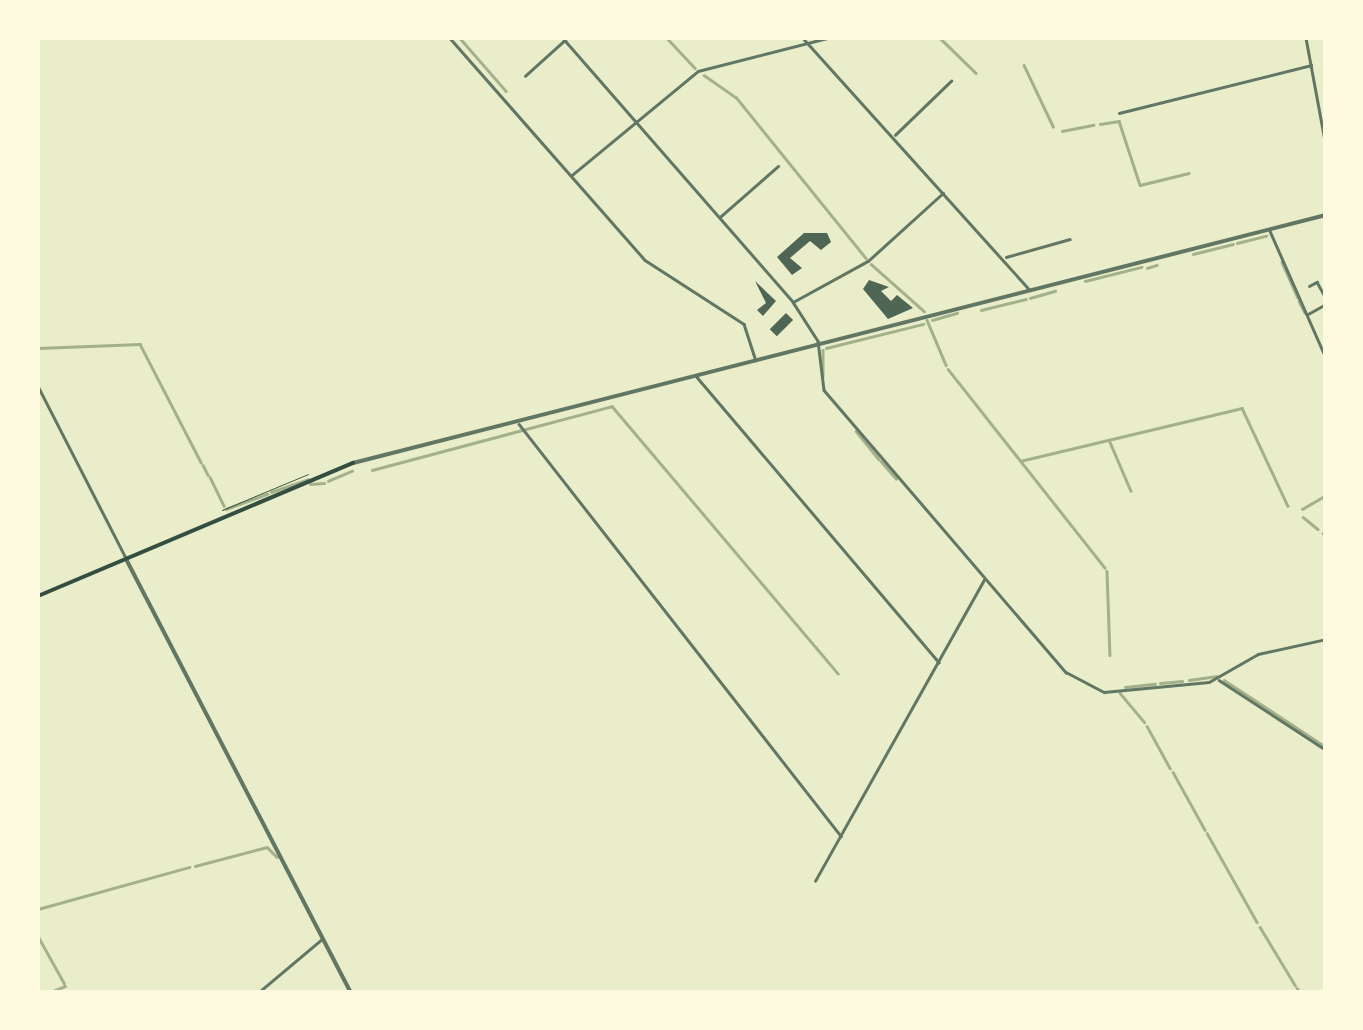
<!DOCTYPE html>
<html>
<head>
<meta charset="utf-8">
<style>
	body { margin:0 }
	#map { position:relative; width:1363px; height:1030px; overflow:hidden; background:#e9edc9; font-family:Mulish,sans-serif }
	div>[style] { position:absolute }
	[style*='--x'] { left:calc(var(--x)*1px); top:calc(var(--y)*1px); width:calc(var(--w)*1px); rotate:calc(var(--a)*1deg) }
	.stream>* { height:2.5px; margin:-1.25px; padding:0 1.25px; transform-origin:1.25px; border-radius:1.25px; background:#a3b18a }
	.building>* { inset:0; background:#4f6655; transform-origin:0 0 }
	.path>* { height:1px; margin:-0.5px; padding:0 0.5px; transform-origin:0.5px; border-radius:0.5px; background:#344e41 }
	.minor>* { height:2.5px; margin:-1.25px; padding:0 1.25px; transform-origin:1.25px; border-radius:1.25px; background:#617663 }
	.tertiary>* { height:4px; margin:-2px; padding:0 2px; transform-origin:2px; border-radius:2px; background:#617663 }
	.secondary>* { height:4px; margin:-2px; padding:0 2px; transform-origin:2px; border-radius:2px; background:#344e41 }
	span { translate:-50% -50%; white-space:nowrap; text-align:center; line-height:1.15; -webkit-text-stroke:8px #fefae0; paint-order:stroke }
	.frame { position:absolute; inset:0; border:40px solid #fefae0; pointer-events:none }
</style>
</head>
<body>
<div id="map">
	<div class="stream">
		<i style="--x:460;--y:38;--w:70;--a:49"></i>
		<i style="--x:667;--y:38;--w:41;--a:47"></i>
		<i style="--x:940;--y:38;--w:50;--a:44.2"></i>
		<i style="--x:1024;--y:65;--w:68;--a:64.6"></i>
		<i style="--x:704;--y:75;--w:39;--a:35"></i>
		<i style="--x:736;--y:97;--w:207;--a:51.1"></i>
		<i style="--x:1100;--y:124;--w:19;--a:-9"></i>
		<i style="--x:1119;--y:121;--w:67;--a:71.8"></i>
		<i style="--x:1140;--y:185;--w:50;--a:-13.8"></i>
		<i style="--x:1062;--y:131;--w:32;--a:-11"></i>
		<i style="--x:1237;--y:243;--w:30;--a:-14"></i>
		<i style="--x:1193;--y:254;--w:41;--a:-14"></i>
		<i style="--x:1282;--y:262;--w:39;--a:66"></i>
		<i style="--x:871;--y:264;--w:71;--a:41.6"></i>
		<i style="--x:1147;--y:268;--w:10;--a:-17"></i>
		<i style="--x:1085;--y:281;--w:58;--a:-14"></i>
		<i style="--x:1030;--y:298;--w:26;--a:-16"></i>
		<i style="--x:1299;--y:301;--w:13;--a:63"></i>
		<i style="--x:981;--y:310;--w:46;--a:-13.7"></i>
		<i style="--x:927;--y:320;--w:49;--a:67.1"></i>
		<i style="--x:932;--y:320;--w:26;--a:-16"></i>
		<i style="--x:38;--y:348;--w:102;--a:-2.2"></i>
		<i style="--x:140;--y:344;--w:133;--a:62.7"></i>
		<i style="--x:826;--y:348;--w:100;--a:-13.9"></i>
		<i style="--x:823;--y:350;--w:26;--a:90"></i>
		<i style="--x:948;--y:369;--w:253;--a:51.7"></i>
		<i style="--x:856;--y:431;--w:36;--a:51"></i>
		<i style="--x:1110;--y:442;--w:53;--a:66.8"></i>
		<i style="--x:881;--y:461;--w:23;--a:49"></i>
		<i style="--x:1020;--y:461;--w:228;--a:-13.4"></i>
		<i style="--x:1242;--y:408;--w:108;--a:64.9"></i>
		<i style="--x:203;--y:465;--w:11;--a:63"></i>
		<i style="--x:372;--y:470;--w:248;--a:-14.9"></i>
		<i style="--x:612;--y:406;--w:350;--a:49.8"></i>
		<i style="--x:210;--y:477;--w:32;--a:64"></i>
		<i style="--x:328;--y:481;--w:26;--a:-23"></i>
		<i style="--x:310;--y:484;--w:14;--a:-4"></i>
		<i style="--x:271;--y:492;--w:39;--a:-19"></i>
		<i style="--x:226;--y:509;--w:44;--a:-20.1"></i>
		<i style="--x:1302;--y:509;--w:28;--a:-30"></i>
		<i style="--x:1303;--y:517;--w:19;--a:39"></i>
		<i style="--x:1323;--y:533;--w:4;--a:45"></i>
		<i style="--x:1107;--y:571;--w:84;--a:88"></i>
		<i style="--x:1189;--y:680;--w:28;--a:-8"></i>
		<i style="--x:1224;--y:680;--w:122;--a:33.3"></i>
		<i style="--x:1160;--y:683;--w:22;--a:-5"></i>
		<i style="--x:1125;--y:687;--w:30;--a:-6"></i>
		<i style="--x:1120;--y:693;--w:38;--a:50"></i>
		<i style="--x:1147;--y:726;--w:48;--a:61.3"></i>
		<i style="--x:1173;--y:772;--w:66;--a:61.1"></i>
		<i style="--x:1207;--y:833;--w:102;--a:60.7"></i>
		<i style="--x:195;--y:866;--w:74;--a:-14.8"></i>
		<i style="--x:267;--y:847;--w:14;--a:45"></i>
		<i style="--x:38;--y:909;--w:157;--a:-15.5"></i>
		<i style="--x:1260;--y:927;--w:68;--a:58.9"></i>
		<i style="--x:38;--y:936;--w:54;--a:61"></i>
		<i style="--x:1297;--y:988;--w:5;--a:53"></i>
		<i style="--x:51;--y:992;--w:15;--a:-23"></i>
	</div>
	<div class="building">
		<i style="clip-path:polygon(804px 233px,827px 233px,831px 242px,821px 250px,810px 241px,790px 258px,802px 268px,792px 275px,777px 257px)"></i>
		<i style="clip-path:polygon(869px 280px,889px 287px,881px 291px,891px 301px,897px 295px,913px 308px,888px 319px,863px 289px)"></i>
		<i style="clip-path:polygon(755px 281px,776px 301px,763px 316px,757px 310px,766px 303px)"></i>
		<i style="left:786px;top:313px;width:10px;height:23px;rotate:45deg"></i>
	</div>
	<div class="path">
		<i style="--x:222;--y:510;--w:93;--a:-22.7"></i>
	</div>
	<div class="minor">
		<i style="--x:450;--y:38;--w:295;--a:48.7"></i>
		<i style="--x:645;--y:260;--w:118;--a:32.9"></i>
		<i style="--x:744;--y:324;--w:38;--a:72"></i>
		<i style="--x:563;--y:38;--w:350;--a:48.9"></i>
		<i style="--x:793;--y:302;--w:46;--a:57.3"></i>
		<i style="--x:818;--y:341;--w:49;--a:83"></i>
		<i style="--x:824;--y:390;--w:372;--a:49.4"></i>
		<i style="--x:1066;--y:672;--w:43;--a:27.8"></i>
		<i style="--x:1104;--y:692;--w:105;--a:-5.4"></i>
		<i style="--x:1209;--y:682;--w:56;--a:-29.7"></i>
		<i style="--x:1258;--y:654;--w:70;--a:-12.4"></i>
		<i style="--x:803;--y:38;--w:338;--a:48"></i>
		<i style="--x:1306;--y:38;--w:110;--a:79.5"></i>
		<i style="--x:525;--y:76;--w:54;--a:-42"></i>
		<i style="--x:1119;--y:113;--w:198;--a:-14"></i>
		<i style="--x:895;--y:135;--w:78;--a:-44"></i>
		<i style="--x:572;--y:175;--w:163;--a:-39.5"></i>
		<i style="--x:698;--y:71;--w:133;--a:-14.3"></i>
		<i style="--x:720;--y:217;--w:77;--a:-41.3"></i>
		<i style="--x:1270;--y:231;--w:139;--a:66.2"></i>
		<i style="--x:1006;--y:257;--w:66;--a:-15.7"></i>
		<i style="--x:1309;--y:286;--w:9;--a:-27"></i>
		<i style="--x:1317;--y:282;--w:18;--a:61"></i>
		<i style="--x:793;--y:302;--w:85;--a:-28.7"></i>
		<i style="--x:868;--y:261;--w:101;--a:-42.2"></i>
		<i style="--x:1308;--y:314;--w:21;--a:-29"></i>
		<i style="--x:697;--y:377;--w:374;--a:49.7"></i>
		<i style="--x:38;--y:386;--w:193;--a:62.9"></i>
		<i style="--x:519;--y:424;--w:523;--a:51.99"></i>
		<i style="--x:1219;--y:680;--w:128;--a:33.2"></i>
		<i style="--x:815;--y:881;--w:345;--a:-60.7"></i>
		<i style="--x:259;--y:992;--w:82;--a:-40.1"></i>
	</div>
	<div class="tertiary">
		<i style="--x:353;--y:463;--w:1004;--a:-14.3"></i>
		<i style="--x:126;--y:559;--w:488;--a:62.6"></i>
	</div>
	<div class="secondary">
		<i style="--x:38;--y:596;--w:342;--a:-22.9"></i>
	</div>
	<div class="frame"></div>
</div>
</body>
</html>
